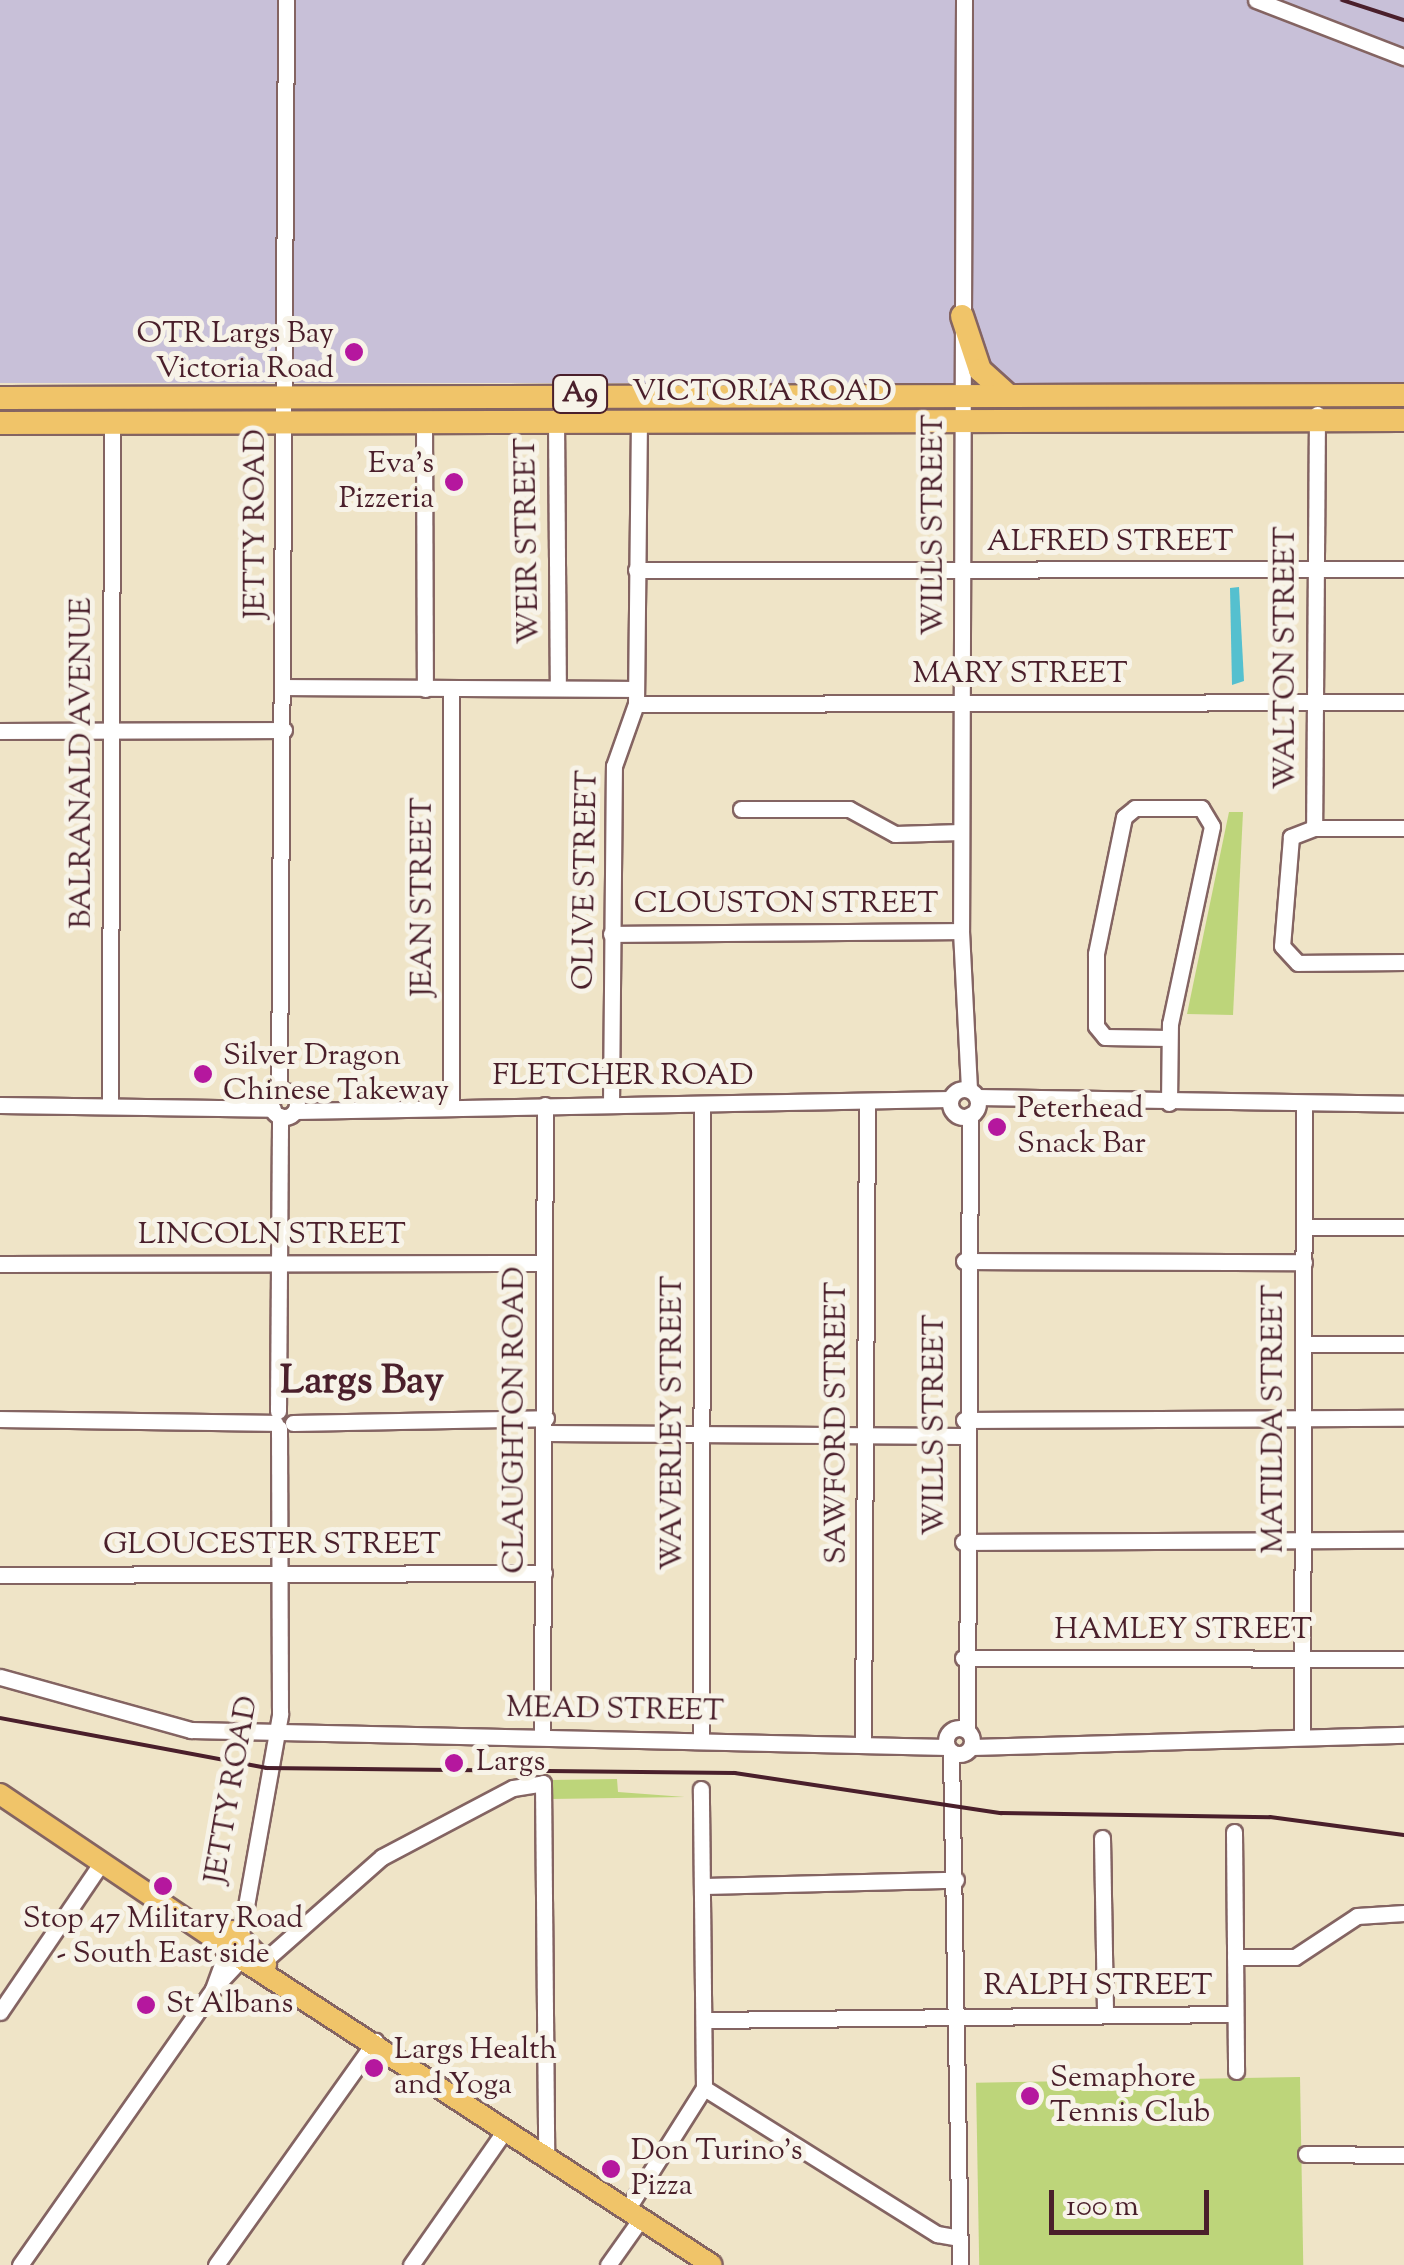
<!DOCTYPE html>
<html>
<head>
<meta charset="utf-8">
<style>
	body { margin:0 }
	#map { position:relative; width:1404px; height:2265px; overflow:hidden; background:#efe4c7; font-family:"Sorts Mill Goudy",serif }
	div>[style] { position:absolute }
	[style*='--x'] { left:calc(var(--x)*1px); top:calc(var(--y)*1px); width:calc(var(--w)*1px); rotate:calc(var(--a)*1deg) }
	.industrial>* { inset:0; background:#c8c0d8; transform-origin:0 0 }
	.green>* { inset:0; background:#bdd57a; transform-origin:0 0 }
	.water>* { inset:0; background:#55c0cf }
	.roads { filter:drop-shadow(2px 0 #846462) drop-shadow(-2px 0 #846462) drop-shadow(0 2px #846462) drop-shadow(0 -2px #846462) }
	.minor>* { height:15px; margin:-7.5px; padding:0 7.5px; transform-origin:7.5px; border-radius:7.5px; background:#fff }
	.minor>.ring { margin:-7.5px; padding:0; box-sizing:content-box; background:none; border:15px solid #fff; border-radius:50% }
	.major>* { height:20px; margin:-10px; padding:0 10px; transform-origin:10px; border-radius:10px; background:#f0c469 }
	.highway>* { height:22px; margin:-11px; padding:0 11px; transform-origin:11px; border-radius:11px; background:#f0c469 }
	.rail>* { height:4px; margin:-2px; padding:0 2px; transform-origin:2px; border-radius:2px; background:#4a1f2b }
	.dots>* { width:28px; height:28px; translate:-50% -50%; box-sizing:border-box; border:5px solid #f7f3e8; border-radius:50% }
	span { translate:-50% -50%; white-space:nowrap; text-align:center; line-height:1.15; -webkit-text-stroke:10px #f7f3e8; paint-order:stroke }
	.shield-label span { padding:2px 8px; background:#f7f3e8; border:2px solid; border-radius:8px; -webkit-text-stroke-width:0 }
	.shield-label { font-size:28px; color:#4a1f2b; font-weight:700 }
	.poi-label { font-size:30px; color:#4a1f2b }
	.right { translate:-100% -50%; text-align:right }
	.left { translate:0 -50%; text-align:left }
	.street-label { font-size:30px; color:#4a1f2b }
	.district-label { font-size:40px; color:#4a1f2b; font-weight:700 }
	.scale { position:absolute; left:1049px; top:2190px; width:160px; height:45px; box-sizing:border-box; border:5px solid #4a1f2b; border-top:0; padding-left:12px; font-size:30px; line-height:35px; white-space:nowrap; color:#4a1f2b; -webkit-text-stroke:8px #f7f3e8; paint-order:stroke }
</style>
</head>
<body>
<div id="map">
	<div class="industrial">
		<div style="left:0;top:0;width:1404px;height:383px"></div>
	</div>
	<div class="green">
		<div style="clip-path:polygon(1229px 812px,1243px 812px,1233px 1015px,1187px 1014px)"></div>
		<div style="clip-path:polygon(617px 1779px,618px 1792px,685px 1797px,550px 1799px,550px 1780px)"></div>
		<div style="left:1300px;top:2077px;width:188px;height:324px;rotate:89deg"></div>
	</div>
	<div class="water">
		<div style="clip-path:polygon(1239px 587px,1244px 681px,1232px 685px,1230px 588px)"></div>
	</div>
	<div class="roads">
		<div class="minor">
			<div style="--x:964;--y:0;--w:931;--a:90.18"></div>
			<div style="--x:961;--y:931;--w:159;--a:87.1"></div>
			<div style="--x:1256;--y:0;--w:159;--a:21.1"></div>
			<div style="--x:1317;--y:414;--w:414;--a:90.4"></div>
			<div style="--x:1314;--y:828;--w:25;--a:159"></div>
			<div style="--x:1291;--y:837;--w:109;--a:94.7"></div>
			<div style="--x:1282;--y:946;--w:23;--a:47"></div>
			<div style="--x:1298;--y:963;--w:106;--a:-0.5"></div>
			<div style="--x:556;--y:417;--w:271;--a:89.6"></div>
			<div style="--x:424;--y:425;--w:264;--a:89.8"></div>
			<div style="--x:636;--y:570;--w:768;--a:-0.07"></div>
			<div style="--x:284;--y:687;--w:352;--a:0.3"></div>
			<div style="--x:451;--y:690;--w:415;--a:90"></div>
			<div style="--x:636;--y:704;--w:768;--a:-0.15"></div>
			<div style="--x:0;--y:731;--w:284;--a:-0.2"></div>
			<div style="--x:741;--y:809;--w:108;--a:0"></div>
			<div style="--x:849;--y:809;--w:52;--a:28.5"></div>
			<div style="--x:895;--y:834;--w:66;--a:-1.7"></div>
			<div style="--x:1314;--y:828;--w:90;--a:0"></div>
			<div style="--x:611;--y:934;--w:350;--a:-0.5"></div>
			<div class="ring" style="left:950px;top:1089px;width:13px;height:13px"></div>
			<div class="ring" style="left:271px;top:1091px;width:11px;height:11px"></div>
			<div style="--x:279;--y:1093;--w:1093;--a:-89.63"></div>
			<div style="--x:977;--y:1097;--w:427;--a:0.9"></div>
			<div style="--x:1169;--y:1103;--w:79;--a:-89.3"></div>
			<div style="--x:1170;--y:1024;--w:202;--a:-78"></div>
			<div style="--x:1212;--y:826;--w:21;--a:-121"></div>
			<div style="--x:1201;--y:808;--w:66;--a:180"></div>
			<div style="--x:1135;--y:808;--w:14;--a:141"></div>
			<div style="--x:1124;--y:817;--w:140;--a:101.6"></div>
			<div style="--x:1096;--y:954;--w:72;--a:90"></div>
			<div style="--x:1096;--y:1026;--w:14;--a:51"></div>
			<div style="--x:1105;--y:1037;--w:64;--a:0.9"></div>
			<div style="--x:110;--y:1104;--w:681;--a:-89.83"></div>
			<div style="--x:611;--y:1104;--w:338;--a:-89.5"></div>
			<div style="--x:614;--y:766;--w:66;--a:-70.5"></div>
			<div style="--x:636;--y:704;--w:282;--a:-89.4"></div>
			<div style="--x:0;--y:1105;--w:273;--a:0.8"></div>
			<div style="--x:295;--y:1111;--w:655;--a:-1.05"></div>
			<div style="--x:1305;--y:1227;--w:99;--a:0"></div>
			<div style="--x:964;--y:1261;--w:340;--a:0.2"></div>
			<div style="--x:0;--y:1264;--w:543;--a:-0.11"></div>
			<div style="--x:1304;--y:1344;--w:100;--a:0"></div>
			<div style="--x:278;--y:1411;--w:295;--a:-89.6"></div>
			<div style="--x:0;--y:1419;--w:275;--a:0.8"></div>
			<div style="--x:964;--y:1420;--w:440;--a:-0.3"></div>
			<div style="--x:293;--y:1423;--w:253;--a:-1.1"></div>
			<div style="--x:546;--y:1433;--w:417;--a:0.4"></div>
			<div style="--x:963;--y:1542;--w:441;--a:-0.3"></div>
			<div style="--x:0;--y:1575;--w:544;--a:-0.21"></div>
			<div style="--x:963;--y:1658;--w:441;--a:0.1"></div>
			<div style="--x:0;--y:1677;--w:198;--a:15.5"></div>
			<div style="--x:191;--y:1730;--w:756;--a:1.29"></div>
			<div class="ring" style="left:946px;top:1728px;width:11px;height:11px"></div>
			<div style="--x:967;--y:1729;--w:614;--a:-89.72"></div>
			<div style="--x:1302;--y:1735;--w:631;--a:-89.82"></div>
			<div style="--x:542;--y:1736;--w:631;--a:-89.73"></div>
			<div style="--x:701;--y:1741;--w:636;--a:-89.91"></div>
			<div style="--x:863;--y:1742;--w:637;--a:-89.64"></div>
			<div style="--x:971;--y:1747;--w:433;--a:-1.6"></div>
			<div style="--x:951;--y:1752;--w:513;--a:88.99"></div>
			<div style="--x:1234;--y:1832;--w:239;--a:89.5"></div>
			<div style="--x:1102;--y:1838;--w:176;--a:89"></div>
			<div style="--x:702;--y:1886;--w:254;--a:-1.4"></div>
			<div style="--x:241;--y:1934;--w:223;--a:-79.9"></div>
			<div style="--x:280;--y:1714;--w:286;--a:-90.2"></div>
			<div style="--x:1235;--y:1957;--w:60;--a:0"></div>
			<div style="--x:1295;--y:1957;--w:74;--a:-33.5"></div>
			<div style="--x:1357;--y:1916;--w:47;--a:-3.7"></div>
			<div style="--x:264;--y:1961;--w:157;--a:-41.4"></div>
			<div style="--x:382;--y:1857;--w:148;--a:-27.8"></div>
			<div style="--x:513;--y:1788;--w:30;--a:-9"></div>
			<div style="--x:543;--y:1783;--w:372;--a:89.5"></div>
			<div style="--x:213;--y:1989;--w:38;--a:-47"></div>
			<div style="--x:0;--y:2012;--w:181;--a:-55.8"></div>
			<div style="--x:705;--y:2020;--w:530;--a:-0.65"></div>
			<div style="--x:704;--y:2088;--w:275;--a:32.1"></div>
			<div style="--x:937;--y:2234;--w:23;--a:10"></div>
			<div style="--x:1306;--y:2154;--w:98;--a:0.6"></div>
			<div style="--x:628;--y:2208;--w:142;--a:-57.7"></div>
			<div style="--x:704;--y:2088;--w:299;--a:-90.6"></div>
			<div style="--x:20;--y:2265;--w:337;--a:-55"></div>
			<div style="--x:213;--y:1989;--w:38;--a:-70"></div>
			<div style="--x:216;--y:2265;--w:275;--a:-54.6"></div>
			<div style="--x:411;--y:2265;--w:166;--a:-55.1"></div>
			<div style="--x:608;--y:2265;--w:59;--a:-54.7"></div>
		</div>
		<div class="major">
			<div style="--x:0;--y:1794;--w:270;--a:34"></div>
			<div style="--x:229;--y:1956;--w:16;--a:-112"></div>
			<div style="--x:223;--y:1941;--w:14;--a:-45"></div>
			<div style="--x:233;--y:1931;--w:47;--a:45"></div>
			<div style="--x:243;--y:1960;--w:559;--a:33.04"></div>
		</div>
		<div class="highway">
			<div style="--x:962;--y:316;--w:57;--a:71.6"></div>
			<div style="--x:980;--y:370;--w:38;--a:42"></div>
			<div style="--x:0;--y:398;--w:1404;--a:-0.12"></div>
			<div style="--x:0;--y:423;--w:1404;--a:-0.12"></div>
		</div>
	</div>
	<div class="rail">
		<div style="--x:1342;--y:0;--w:65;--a:17.9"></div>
		<div style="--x:0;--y:1718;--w:271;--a:10.6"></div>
		<div style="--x:266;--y:1768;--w:469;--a:0.6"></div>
		<div style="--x:735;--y:1773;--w:269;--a:8.6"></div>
		<div style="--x:1001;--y:1813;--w:269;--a:0.9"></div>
		<div style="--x:1270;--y:1817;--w:135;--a:7.7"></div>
	</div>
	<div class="dots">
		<div style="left:354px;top:352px;background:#b5179e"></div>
		<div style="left:454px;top:482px;background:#b5179e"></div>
		<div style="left:203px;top:1074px;background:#b5179e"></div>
		<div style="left:997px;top:1127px;background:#b5179e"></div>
		<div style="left:454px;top:1763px;background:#b5179e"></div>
		<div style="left:163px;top:1886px;background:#b5179e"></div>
		<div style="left:146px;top:2005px;background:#b5179e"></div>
		<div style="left:374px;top:2068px;background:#b5179e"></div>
		<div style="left:1030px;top:2096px;background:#b5179e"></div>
		<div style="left:611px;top:2169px;background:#b5179e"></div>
	</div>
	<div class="shield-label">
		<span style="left:580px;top:394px">A9</span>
	</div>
	<div class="poi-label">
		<span class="right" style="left:334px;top:352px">OTR Largs Bay<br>Victoria Road</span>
		<span class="right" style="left:434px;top:482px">Eva's<br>Pizzeria</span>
		<span class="left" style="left:223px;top:1074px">Silver Dragon<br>Chinese Takeway</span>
		<span class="left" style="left:1017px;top:1127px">Peterhead<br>Snack Bar</span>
		<span class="left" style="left:476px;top:1763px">Largs</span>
		<span style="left:163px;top:1937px">Stop 47 Military Road<br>- South East side</span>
		<span class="left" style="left:166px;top:2005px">St Albans</span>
		<span class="left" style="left:394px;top:2068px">Largs Health<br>and Yoga</span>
		<span class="left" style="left:1050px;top:2096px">Semaphore<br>Tennis Club</span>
		<span class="left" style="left:631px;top:2169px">Don Turino's<br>Pizza</span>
	</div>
	<div class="street-label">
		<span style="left:762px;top:393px">VICTORIA ROAD</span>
		<span style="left:257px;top:524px;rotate:-90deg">JETTY ROAD</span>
		<span style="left:935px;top:525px;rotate:-90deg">WILLS STREET</span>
		<span style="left:529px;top:541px;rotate:-91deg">WEIR STREET</span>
		<span style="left:1110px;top:543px">ALFRED STREET</span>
		<span style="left:1287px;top:658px;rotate:-90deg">WALTON STREET</span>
		<span style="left:1020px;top:675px">MARY STREET</span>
		<span style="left:83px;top:763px;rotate:-90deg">BALRANALD AVENUE</span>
		<span style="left:587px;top:880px;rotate:-89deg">OLIVE STREET</span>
		<span style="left:424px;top:897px;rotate:-90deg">JEAN STREET</span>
		<span style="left:786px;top:905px">CLOUSTON STREET</span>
		<span style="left:623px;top:1077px">FLETCHER ROAD</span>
		<span style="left:272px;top:1236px">LINCOLN STREET</span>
		<span style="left:1275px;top:1419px;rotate:-90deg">MATILDA STREET</span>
		<span style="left:516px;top:1420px;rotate:-90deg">CLAUGHTON ROAD</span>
		<span style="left:674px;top:1423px;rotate:-90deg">WAVERLEY STREET</span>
		<span style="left:838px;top:1423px;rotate:-90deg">SAWFORD STREET</span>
		<span style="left:936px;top:1425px;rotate:-90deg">WILLS STREET</span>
		<span style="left:272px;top:1546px">GLOUCESTER STREET</span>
		<span style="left:1183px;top:1631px">HAMLEY STREET</span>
		<span style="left:615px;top:1711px;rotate:1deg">MEAD STREET</span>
		<span style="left:233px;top:1790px;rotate:-80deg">JETTY ROAD</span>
		<span style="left:1098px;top:1987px">RALPH STREET</span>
	</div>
	<div class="district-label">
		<span style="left:362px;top:1383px">Largs Bay</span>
	</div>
	<div class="scale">100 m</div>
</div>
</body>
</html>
